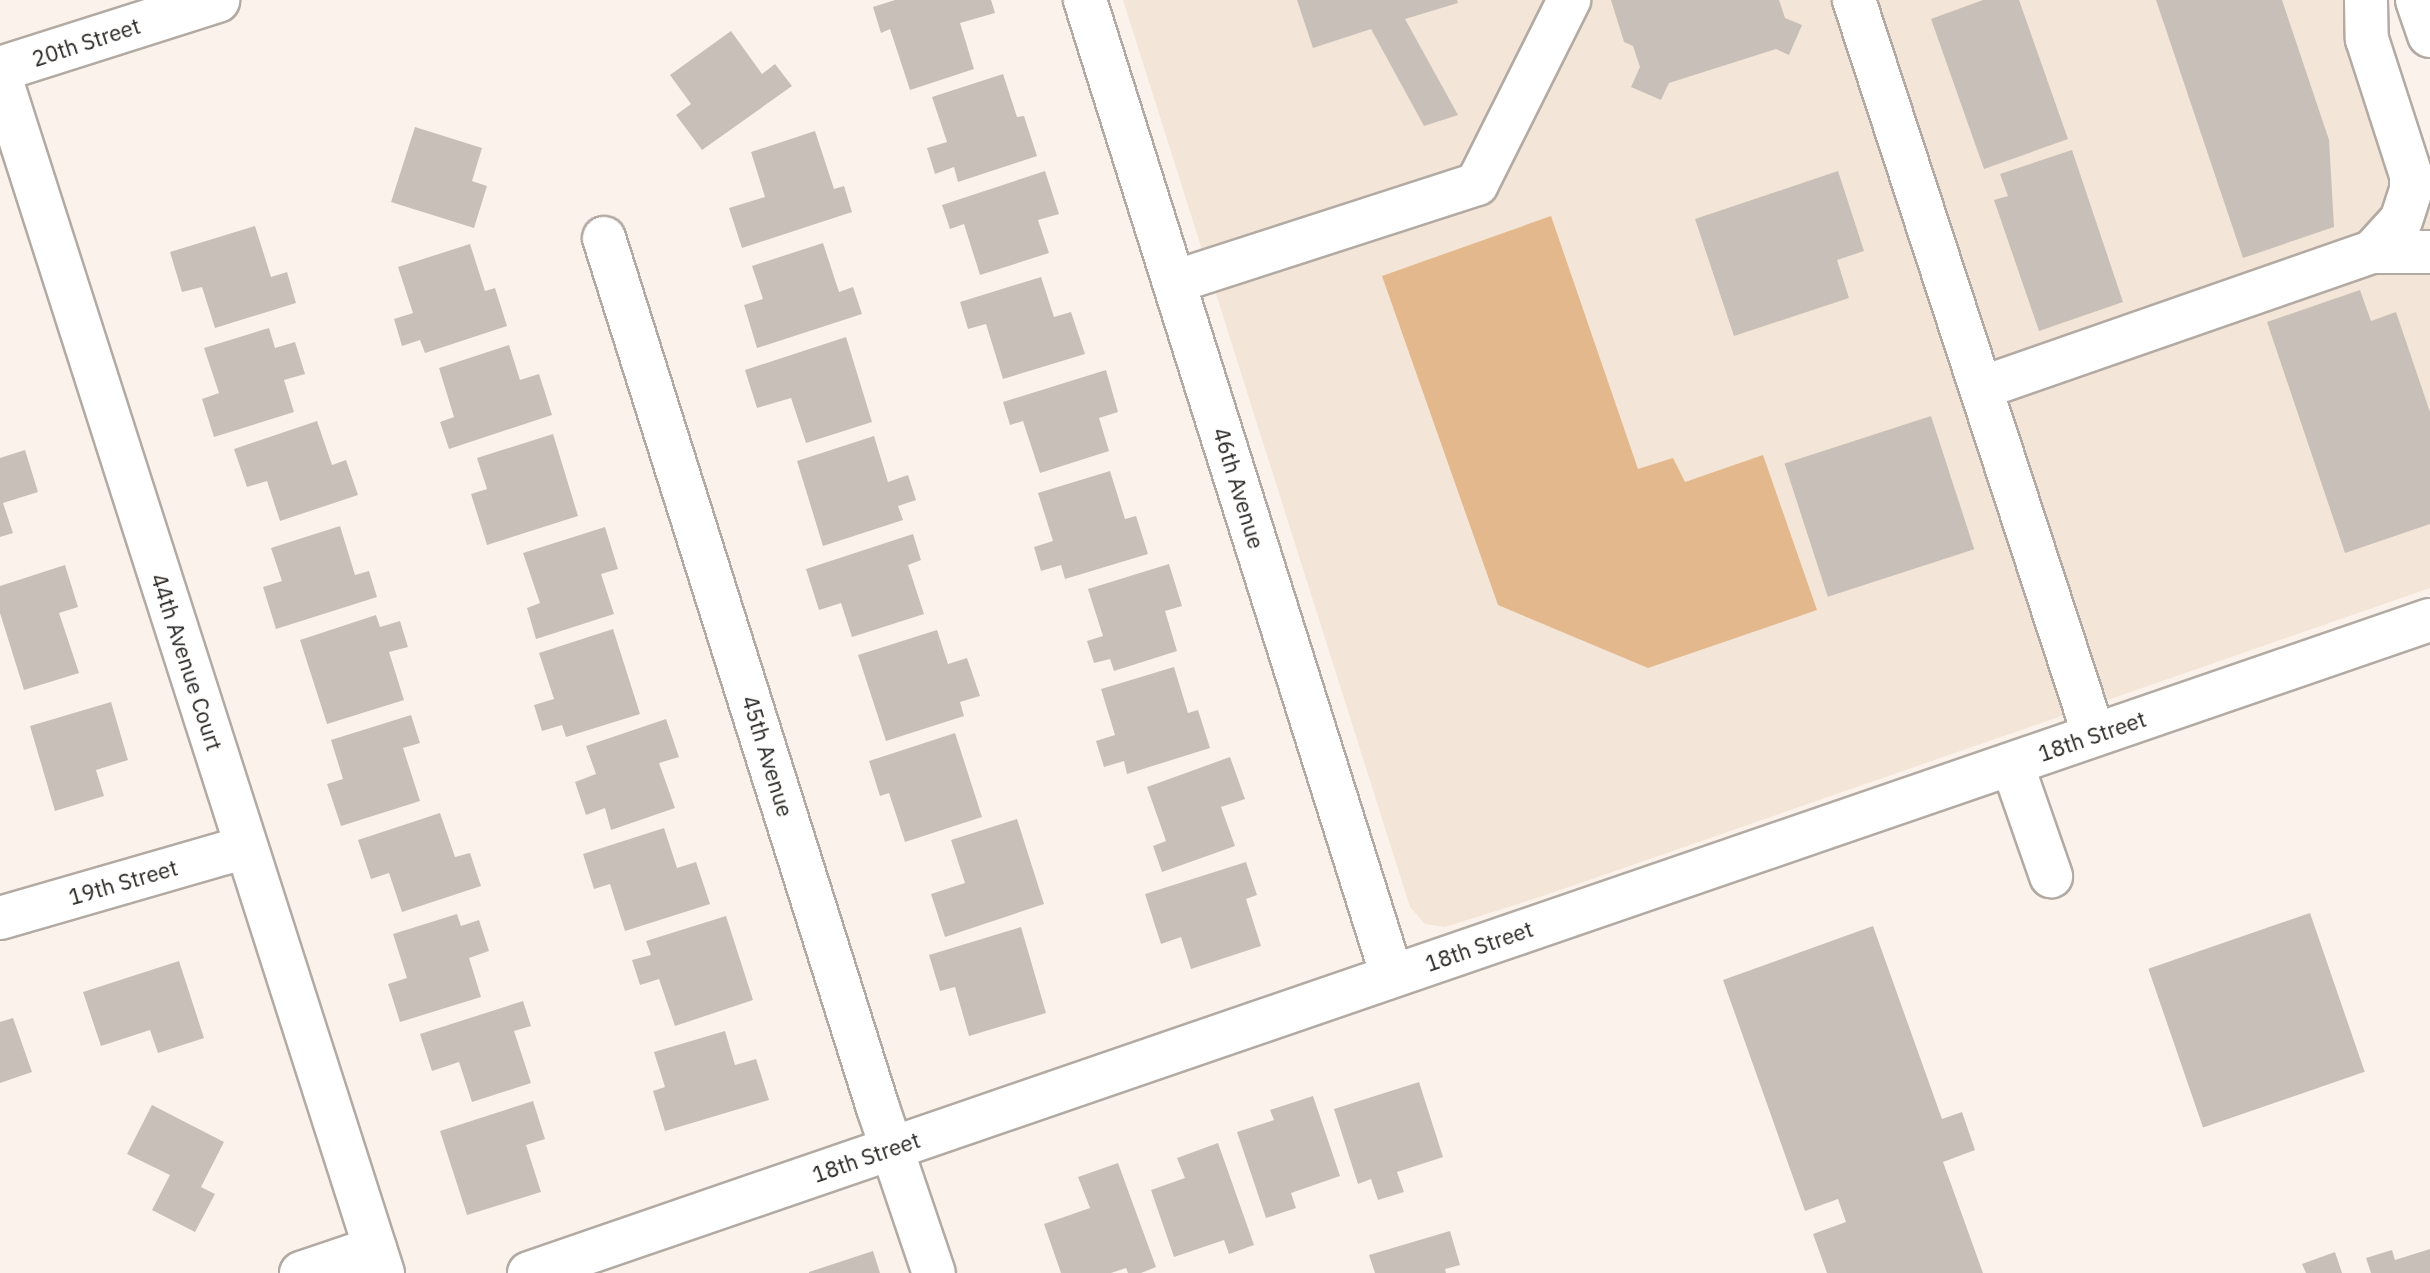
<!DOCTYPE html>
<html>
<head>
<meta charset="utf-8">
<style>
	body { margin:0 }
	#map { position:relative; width:2430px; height:1273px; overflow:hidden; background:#fbf3eb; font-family:"IBM Plex Sans",sans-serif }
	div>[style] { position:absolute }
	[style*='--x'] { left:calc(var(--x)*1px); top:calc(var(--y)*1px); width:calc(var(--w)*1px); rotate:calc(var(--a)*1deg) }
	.built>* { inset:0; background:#f3e5d7 }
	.green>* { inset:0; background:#e4b88d }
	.building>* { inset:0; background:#c8c0b8; transform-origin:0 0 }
	.roads { filter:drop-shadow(2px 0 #b2aaa3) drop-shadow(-2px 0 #b2aaa3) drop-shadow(0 2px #b2aaa3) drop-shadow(0 -2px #b2aaa3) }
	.minor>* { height:42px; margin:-21px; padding:0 21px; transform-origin:21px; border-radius:21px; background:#fff }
	.major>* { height:44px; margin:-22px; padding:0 22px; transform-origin:22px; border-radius:22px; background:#fff }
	span { translate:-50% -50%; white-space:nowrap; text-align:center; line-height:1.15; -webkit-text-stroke:8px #fff; paint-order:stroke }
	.street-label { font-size:22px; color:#282522 }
</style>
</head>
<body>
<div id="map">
	<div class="built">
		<div style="clip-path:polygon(1123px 0,2372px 0,2430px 167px,2430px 588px,1537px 898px,1445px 927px,1425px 924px,1410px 907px)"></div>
	</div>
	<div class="green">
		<div style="clip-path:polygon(1551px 216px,1638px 469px,1673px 458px,1685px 482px,1763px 455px,1817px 610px,1648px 668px,1498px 605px,1382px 276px)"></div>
	</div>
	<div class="building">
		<div style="clip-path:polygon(895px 0,991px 0,995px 13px,960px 23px,974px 69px,910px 90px,890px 29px,881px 33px,873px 7px)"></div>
		<div style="clip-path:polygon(1297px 0,1457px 0,1458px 3px,1405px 19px,1458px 115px,1424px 126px,1371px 29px,1313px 48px)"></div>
		<div style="clip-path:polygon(1611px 0,1779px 0,1785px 18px,1802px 25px,1789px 55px,1776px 49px,1669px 83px,1661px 100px,1631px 87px,1640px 67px,1633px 46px,1624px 42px)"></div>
		<div style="clip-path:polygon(1983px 0,2019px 0,2068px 139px,1984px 169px,1931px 19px)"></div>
		<div style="clip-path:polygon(2156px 0,2282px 0,2329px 140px,2334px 227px,2243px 258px)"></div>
		<div style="clip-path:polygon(731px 31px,762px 74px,775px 64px,792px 86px,702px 150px,676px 115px,691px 104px,670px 75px)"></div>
		<div style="clip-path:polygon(1003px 74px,1017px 117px,1024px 116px,1037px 156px,958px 182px,954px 167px,935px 174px,927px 148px,947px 142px,932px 97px)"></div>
		<div style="clip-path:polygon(415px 127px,482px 148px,472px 181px,487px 186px,474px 228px,391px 202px)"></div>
		<div style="clip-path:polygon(815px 131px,834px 189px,844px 186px,852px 212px,742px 248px,729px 208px,765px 197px,751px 152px)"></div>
		<div style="clip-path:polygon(2072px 150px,2123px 302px,2039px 331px,1994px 200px,2008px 196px,2000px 174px)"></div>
		<div style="clip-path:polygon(1045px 171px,1059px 214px,1038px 220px,1049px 253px,980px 275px,964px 224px,950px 229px,942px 205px)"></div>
		<div style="clip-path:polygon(1838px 171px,1864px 251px,1837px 260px,1849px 298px,1734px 336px,1695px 219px)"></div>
		<div style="clip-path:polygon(255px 226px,271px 277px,287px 272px,296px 303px,215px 328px,202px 287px,182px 292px,170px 252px)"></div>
		<div style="clip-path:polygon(823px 243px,839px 292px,853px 287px,862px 314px,757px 348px,744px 305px,763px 299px,752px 266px)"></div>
		<div style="clip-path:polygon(470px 244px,485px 291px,495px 288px,507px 326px,425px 353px,420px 340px,402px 346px,394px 319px,413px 313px,398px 267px)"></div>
		<div style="clip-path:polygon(1041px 277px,1054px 317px,1071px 312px,1085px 354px,1003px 379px,986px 324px,968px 329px,960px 302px)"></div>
		<div style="clip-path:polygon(2360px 290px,2371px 321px,2396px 312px,2430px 412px,2430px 524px,2345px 553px,2267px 322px)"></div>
		<div style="clip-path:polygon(269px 328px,275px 348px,295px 342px,305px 374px,284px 380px,294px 412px,214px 437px,202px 399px,219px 393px,204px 348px)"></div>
		<div style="clip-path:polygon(846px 337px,872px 422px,806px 443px,791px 398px,757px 408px,745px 370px)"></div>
		<div style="clip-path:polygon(509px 345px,520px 380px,539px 374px,552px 415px,449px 449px,440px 422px,454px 417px,439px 368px)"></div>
		<div style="clip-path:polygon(1106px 370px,1118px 412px,1099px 418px,1109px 451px,1040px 473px,1023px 421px,1010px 425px,1003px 402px)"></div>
		<div style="left:1931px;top:416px;width:140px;height:154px;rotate:72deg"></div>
		<div style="clip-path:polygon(317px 421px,332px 465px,346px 460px,358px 495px,280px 521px,267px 481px,247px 487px,234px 449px)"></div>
		<div style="clip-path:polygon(553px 434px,578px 516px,487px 545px,471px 494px,487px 489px,477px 458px)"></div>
		<div style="clip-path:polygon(874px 436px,888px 482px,908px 475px,916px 500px,898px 506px,903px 520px,823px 546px,797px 461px)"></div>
		<div style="clip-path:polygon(25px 450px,38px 492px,3px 503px,13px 533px,0 537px,0 458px)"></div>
		<div style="clip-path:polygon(1110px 471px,1125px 519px,1136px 516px,1148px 554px,1065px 579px,1061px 565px,1041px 571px,1034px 547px,1053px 541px,1038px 493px)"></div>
		<div style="clip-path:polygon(340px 526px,355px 575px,369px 571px,377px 597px,276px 629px,263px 587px,282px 581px,271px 548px)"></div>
		<div style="clip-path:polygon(605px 527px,618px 569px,601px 574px,614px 614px,536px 639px,527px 608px,540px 603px,523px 553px)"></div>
		<div style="clip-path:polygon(913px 534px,921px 560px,908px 565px,924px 614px,852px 637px,841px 603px,819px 610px,806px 569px)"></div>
		<div style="clip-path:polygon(1169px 564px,1182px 606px,1165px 611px,1177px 651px,1114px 671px,1110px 659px,1094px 663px,1087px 641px,1103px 636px,1088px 589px)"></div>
		<div style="clip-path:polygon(65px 565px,78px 607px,59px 613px,79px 673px,24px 690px,0 613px,0 586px)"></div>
		<div style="clip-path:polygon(376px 615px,380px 627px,400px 621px,408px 647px,389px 652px,404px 700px,327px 724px,300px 640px)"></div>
		<div style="clip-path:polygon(613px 629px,640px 714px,566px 737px,562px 725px,542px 731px,534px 705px,554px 699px,539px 653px)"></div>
		<div style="clip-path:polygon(937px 630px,948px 664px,967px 658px,980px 696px,960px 702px,964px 716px,886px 741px,858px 655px)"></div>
		<div style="clip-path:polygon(1174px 667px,1188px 713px,1198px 710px,1210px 748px,1127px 774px,1124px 761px,1104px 767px,1096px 741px,1115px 735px,1101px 689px)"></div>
		<div style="clip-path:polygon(111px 702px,128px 760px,96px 770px,104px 796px,55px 811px,30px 726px)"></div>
		<div style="clip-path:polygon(411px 715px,420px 743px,403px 748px,420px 801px,341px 826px,327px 784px,343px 779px,331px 740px)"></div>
		<div style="clip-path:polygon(666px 719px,679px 757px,659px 763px,675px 808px,611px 830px,605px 808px,586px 815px,575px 782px,596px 774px,586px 746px)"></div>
		<div style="clip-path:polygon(955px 733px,982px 817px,905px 842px,889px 793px,880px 796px,869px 761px)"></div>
		<div style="clip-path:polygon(1230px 757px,1245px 799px,1221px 807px,1235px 846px,1162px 872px,1153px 846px,1166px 841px,1147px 787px)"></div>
		<div style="clip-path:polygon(440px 813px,455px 857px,470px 853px,481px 886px,402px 912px,389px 873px,371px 879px,358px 840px)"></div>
		<div style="clip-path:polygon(1017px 819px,1044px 904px,945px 937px,931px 894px,965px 883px,951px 840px)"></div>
		<div style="clip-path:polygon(664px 828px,677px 868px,696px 862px,710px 904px,625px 931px,610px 884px,594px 889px,583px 854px)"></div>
		<div style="clip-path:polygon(1246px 862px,1257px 895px,1246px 899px,1261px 946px,1191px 969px,1181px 937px,1161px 944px,1145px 894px)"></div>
		<div style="left:2310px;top:913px;width:168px;height:171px;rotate:71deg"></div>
		<div style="clip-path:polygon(457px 914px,461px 926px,479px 920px,489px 951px,469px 958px,481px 997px,400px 1022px,388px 984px,407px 978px,393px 934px)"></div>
		<div style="clip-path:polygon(726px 916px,753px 1000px,675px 1026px,659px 979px,640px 985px,632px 960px,651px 955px,646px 941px)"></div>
		<div style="clip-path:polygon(1873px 926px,1942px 1119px,1962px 1112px,1975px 1150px,1943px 1162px,1983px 1273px,1827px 1273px,1813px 1234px,1846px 1222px,1838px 1199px,1805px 1211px,1723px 980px)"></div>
		<div style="clip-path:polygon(1021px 927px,1046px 1013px,969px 1036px,955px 987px,940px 991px,929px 955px)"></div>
		<div style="clip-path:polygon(179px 961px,204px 1038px,158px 1053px,150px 1030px,101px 1046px,83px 992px)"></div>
		<div style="clip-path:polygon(523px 1001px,531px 1026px,514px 1031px,531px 1083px,472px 1102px,459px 1062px,432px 1071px,420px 1034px)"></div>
		<div style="clip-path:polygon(13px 1018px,32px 1072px,0 1083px,0 1022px)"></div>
		<div style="clip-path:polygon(725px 1031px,735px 1065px,756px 1059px,769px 1100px,665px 1131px,653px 1091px,665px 1087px,654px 1052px)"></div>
		<div style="clip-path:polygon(1419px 1082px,1443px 1157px,1397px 1172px,1404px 1192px,1378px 1200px,1371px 1179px,1358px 1184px,1334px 1109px)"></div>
		<div style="clip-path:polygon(1313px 1096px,1340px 1176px,1291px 1193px,1296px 1208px,1266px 1218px,1237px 1132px,1274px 1120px,1270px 1110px)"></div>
		<div style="clip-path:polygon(533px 1101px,545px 1139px,526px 1145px,541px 1192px,467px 1215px,440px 1131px)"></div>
		<div style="clip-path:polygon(152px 1105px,224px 1142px,201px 1187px,215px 1194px,195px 1232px,152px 1210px,170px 1175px,127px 1154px)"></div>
		<div style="clip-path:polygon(1218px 1143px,1254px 1245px,1229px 1254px,1224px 1240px,1174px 1257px,1151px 1190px,1185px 1178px,1177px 1158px)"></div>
		<div style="clip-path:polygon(1118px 1163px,1156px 1267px,1141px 1273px,1128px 1273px,1126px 1268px,1111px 1273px,1061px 1273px,1044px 1224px,1090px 1208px,1078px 1177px)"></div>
		<div style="clip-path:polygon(1450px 1231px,1460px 1265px,1445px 1269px,1446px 1273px,1375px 1273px,1369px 1255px)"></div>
		<div style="clip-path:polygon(2430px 1249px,2430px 1273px,2371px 1273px,2366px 1258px,2392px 1250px,2395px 1260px)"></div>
		<div style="clip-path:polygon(873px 1251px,880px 1273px,809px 1273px,809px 1272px)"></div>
		<div style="clip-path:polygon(2335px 1252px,2342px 1273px,2306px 1273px,2302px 1264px)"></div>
	</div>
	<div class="roads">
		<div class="minor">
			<div style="--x:1085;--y:0;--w:1023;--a:72.54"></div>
			<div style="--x:1854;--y:0;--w:773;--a:71.92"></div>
			<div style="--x:2366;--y:0;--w:39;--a:89"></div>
			<div style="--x:2367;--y:39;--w:143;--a:72.1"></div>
			<div style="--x:2411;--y:175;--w:15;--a:90"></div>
			<div style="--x:2411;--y:190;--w:32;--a:108"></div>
			<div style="--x:2401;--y:220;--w:43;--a:132.2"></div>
			<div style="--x:0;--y:76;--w:1257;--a:72.26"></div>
			<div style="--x:604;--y:238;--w:912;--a:72.52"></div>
			<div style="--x:878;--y:1108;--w:174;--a:71.3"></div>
			<div style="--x:1174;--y:282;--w:318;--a:-17.9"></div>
			<div style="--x:1477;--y:184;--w:206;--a:-63.4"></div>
			<div style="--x:1981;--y:388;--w:414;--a:-19.2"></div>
			<div style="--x:2372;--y:252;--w:58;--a:0"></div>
			<div style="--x:2012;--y:764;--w:119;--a:70.8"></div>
			<div style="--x:0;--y:918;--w:256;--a:-16.1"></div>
			<div style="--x:301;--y:1273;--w:78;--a:-18.7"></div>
			<div style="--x:529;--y:1273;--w:2010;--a:-18.96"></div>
		</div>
		<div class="major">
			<div style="--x:2418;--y:0;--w:37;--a:71"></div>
			<div style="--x:0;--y:69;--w:228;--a:-17.6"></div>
		</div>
	</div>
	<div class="street-label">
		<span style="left:86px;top:42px;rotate:-18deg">20th Street</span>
		<span style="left:1239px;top:488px;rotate:73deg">46th Avenue</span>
		<span style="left:187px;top:662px;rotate:72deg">44th Avenue Court</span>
		<span style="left:2092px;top:736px;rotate:-19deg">18th Street</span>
		<span style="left:768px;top:756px;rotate:73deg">45th Avenue</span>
		<span style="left:123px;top:882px;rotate:-16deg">19th Street</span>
		<span style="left:1479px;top:946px;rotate:-19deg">18th Street</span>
		<span style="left:866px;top:1157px;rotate:-19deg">18th Street</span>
	</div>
</div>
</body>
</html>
